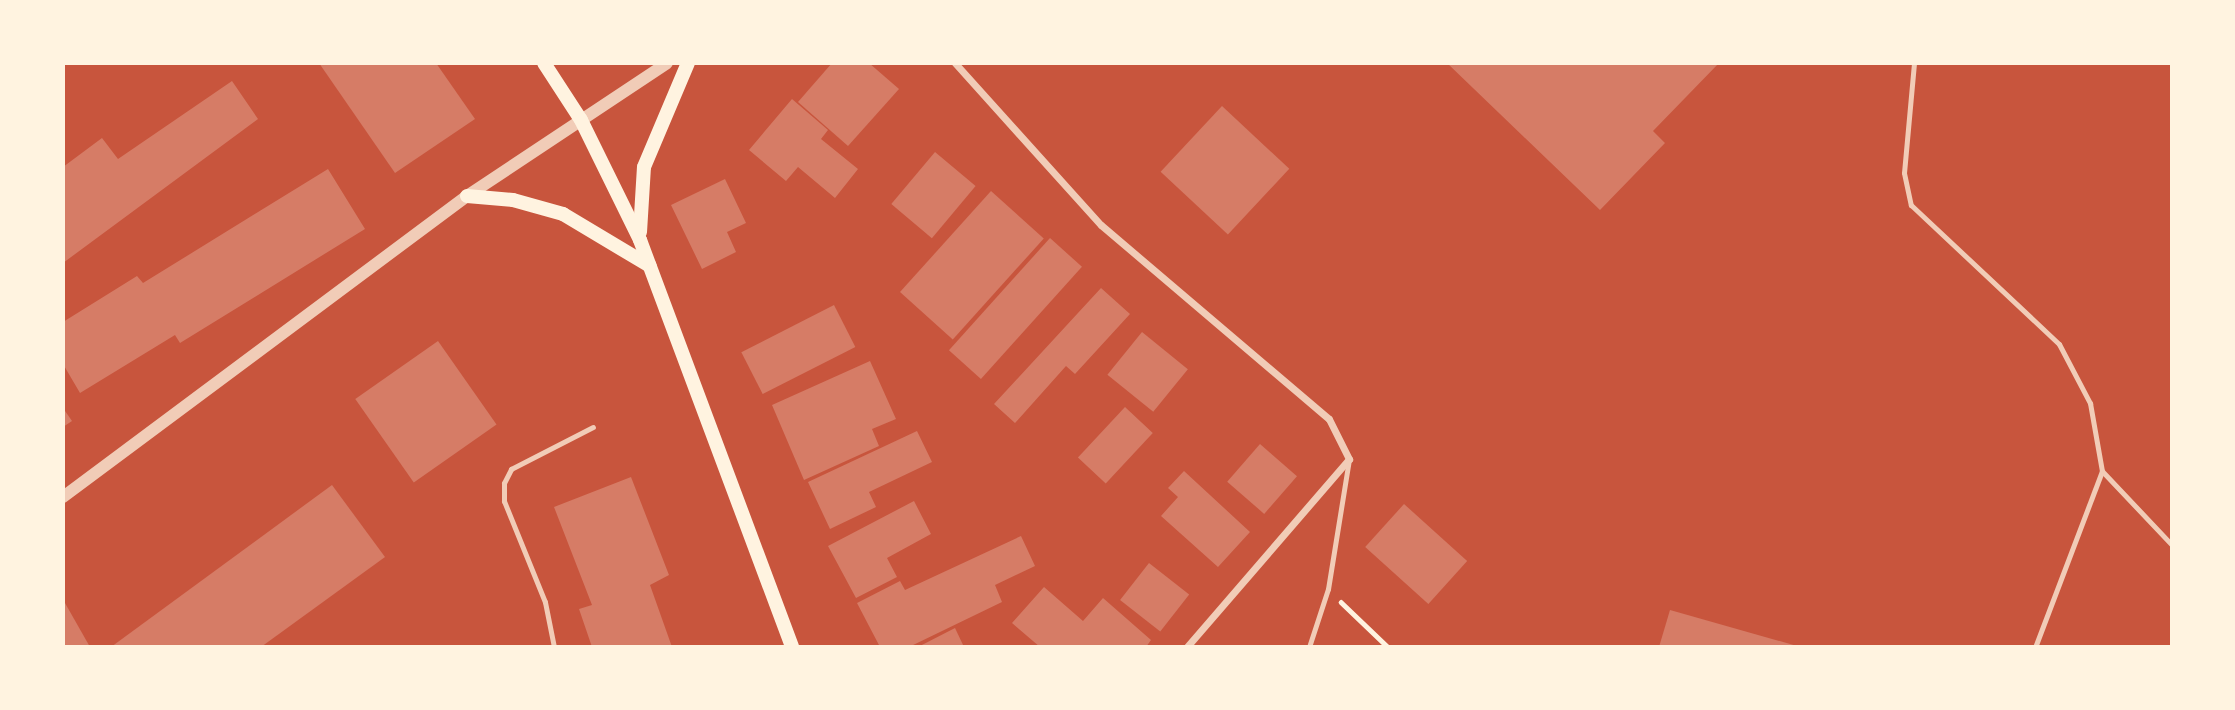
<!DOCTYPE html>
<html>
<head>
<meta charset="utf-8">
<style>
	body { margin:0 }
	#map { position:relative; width:2235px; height:710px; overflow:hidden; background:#c8553d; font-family:Ubuntu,sans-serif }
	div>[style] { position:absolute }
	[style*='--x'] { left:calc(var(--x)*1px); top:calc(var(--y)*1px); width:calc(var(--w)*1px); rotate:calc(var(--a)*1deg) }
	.building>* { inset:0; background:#d67c66; transform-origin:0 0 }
	.path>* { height:4.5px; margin:-2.25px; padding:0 2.25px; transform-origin:2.25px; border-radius:2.25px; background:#fff3e0 }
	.service>* { height:5px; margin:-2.5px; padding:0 2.5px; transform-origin:2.5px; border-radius:2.5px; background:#f1ccb7 }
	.minor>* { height:7px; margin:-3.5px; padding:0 3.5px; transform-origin:3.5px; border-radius:3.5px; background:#f1ccb7 }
	.tertiary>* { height:12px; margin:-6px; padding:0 6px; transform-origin:6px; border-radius:6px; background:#f1ccb7 }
	.secondary>* { height:14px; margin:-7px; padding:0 7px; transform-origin:7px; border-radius:7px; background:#fff3e0 }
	span { translate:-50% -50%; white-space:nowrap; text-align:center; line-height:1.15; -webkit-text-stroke:7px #fff3e0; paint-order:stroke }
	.frame { position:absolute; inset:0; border:65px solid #fff3e0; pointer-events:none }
</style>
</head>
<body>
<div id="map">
	<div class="building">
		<div style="clip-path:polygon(319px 63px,436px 63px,475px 119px,395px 173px)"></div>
		<div style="clip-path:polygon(869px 63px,899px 89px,848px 146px,798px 102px,832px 63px)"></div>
		<div style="clip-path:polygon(1447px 63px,1719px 63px,1653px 131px,1665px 143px,1600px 210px)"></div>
		<div style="clip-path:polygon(232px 81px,258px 119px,63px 263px,63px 167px,102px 138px,118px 159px)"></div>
		<div style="clip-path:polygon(792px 99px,828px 130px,821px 139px,858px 169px,835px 198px,798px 167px,786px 181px,749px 150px)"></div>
		<div style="left:1222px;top:106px;width:92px;height:90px;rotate:43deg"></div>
		<div style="left:935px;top:152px;width:53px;height:68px;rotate:40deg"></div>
		<div style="clip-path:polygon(328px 169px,365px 229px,180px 343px,175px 335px,80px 393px,63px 364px,63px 322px,137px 276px,143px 283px)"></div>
		<div style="clip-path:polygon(725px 179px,746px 223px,727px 232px,736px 252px,702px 269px,671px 205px)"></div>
		<div style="left:991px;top:191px;width:71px;height:136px;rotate:42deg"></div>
		<div style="left:1050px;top:238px;width:43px;height:151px;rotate:42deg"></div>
		<div style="clip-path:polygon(1101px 288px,1130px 314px,1075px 374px,1066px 366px,1015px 423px,994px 404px)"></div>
		<div style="left:834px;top:305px;width:47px;height:104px;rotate:63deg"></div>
		<div style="left:1142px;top:332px;width:59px;height:55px;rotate:39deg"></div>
		<div style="left:438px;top:341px;width:102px;height:101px;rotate:55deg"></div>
		<div style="clip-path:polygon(870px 361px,896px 419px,872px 429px,879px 446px,804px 480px,772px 405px)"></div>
		<div style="left:1125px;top:407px;width:38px;height:69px;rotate:43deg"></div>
		<div style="clip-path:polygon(63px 408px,72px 421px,63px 427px)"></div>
		<div style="clip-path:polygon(917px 431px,932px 462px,869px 492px,876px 507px,830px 529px,808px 482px)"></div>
		<div style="left:1260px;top:444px;width:49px;height:50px;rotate:41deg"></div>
		<div style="clip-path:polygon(1184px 471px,1250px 532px,1218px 567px,1161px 516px,1178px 497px,1168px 488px)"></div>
		<div style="clip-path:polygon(631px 477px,669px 575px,650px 585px,672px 647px,592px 647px,579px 609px,592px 605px,554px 507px)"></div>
		<div style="clip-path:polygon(332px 485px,385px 557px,261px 647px,111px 647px)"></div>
		<div style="clip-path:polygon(914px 501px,931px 534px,887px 558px,897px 577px,856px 598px,828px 546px)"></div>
		<div style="left:1404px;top:504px;width:85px;height:58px;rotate:42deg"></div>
		<div style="clip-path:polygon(1021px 536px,1035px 566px,995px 585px,1002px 602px,909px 647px,880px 647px,857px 603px,900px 581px,905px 590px)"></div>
		<div style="left:1149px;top:563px;width:51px;height:47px;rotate:38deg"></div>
		<div style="clip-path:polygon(1044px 587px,1083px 621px,1103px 598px,1151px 640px,1146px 647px,1040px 647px,1012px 623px)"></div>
		<div style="clip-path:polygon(65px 603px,90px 647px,63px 647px)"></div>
		<div style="clip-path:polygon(1670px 610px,1797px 646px,1797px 647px,1659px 647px)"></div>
		<div style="clip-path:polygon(955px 628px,964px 647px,918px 647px)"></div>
	</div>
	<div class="path">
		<div style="--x:1341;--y:602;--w:65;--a:43.8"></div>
	</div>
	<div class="service">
		<div style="--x:1914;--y:63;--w:110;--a:95.2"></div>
		<div style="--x:1904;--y:173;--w:33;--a:78"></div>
		<div style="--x:1911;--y:205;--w:203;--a:43.2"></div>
		<div style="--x:2059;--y:344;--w:67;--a:62.3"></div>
		<div style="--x:2090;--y:403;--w:69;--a:80"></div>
		<div style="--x:2102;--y:471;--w:188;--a:110.8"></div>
		<div style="--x:2102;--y:471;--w:102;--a:46.6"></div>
		<div style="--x:554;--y:647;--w:46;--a:-101.3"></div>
		<div style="--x:545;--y:602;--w:109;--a:-112.1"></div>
		<div style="--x:504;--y:501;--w:18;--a:-90"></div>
		<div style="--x:504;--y:483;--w:16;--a:-63"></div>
		<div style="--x:511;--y:469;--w:92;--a:-27.1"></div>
		<div style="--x:1309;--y:647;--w:61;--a:-71.9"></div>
		<div style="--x:1328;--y:589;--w:132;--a:-80.8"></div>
	</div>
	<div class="minor">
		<div style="--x:955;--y:63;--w:218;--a:48"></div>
		<div style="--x:1101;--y:225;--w:299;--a:40.4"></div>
		<div style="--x:1329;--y:419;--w:45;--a:63.4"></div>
		<div style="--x:1349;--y:459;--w:248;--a:130.8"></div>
	</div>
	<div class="tertiary">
		<div style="--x:63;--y:497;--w:504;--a:-36.69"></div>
		<div style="--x:467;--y:196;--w:240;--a:-33.6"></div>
	</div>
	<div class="secondary">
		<div style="--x:544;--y:63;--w:68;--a:57"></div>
		<div style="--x:581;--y:120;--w:134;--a:63.8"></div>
		<div style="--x:640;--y:240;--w:434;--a:69.5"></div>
		<div style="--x:467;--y:196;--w:46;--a:5"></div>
		<div style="--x:513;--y:200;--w:52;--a:15.6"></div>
		<div style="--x:563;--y:214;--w:101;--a:30.9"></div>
		<div style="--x:640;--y:232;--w:65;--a:-86.5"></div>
		<div style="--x:644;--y:167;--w:113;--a:-67.1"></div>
	</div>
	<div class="frame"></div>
</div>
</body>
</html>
